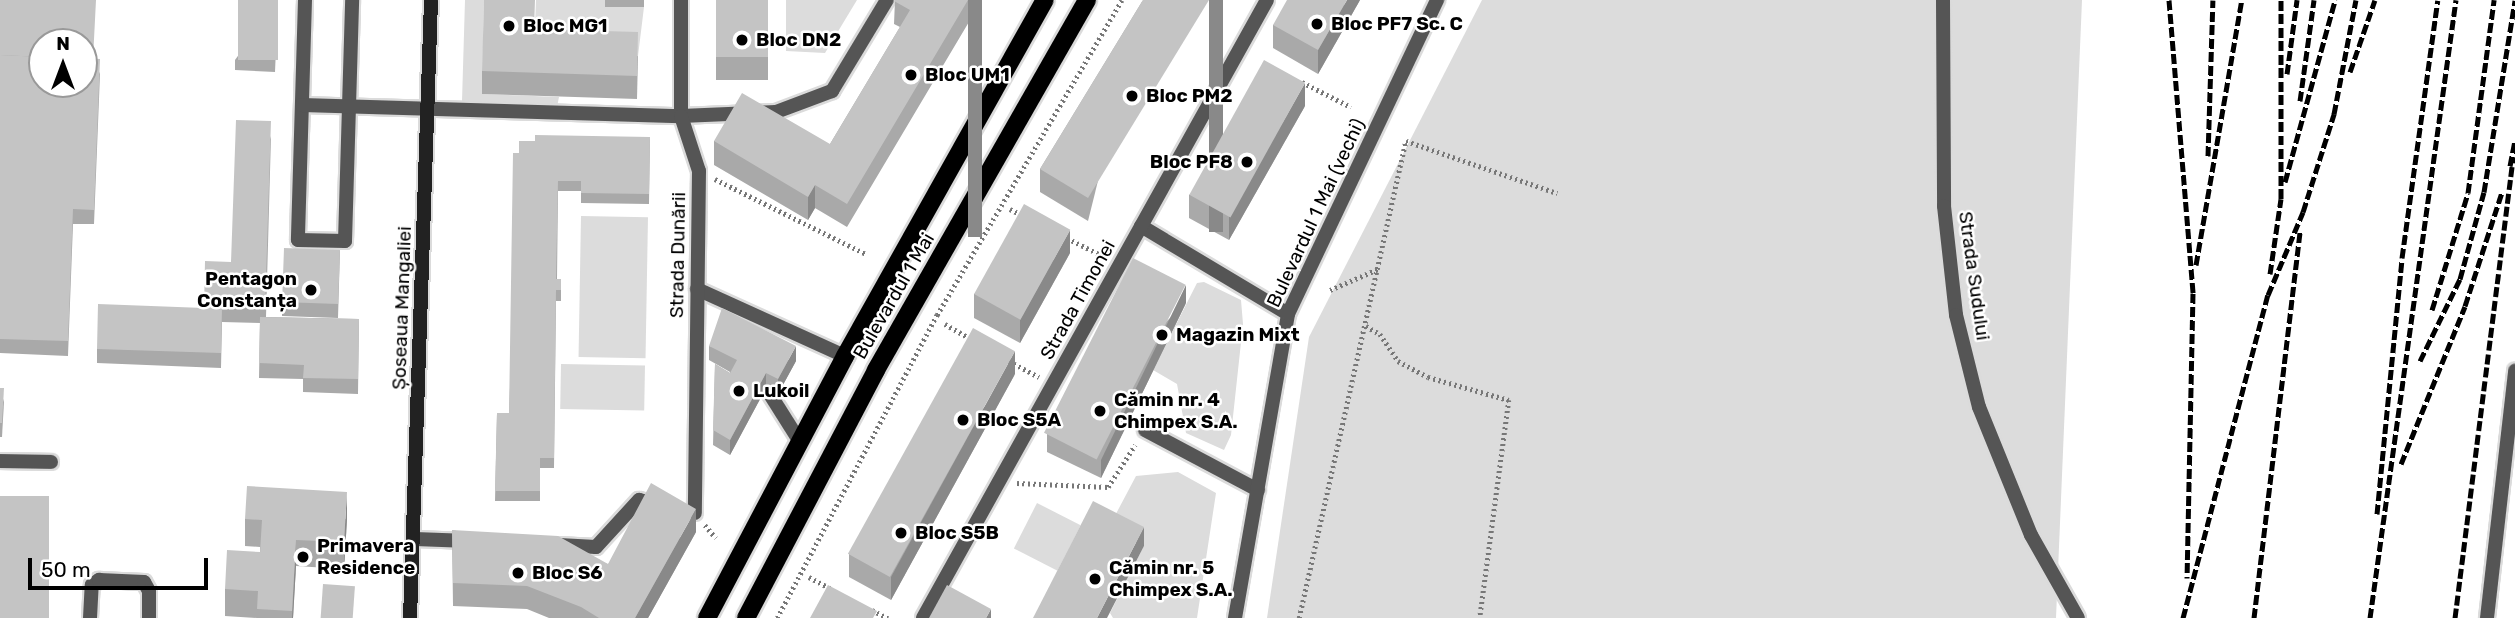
<!DOCTYPE html>
<html>
<head>
<meta charset="utf-8">
<style>
	body { margin:0 }
	#map { position:relative; width:2515px; height:618px; overflow:hidden; background:#fff; font-family:Rubik,sans-serif }
	div>[style] { position:absolute }
	[style*='--x'] { left:calc(var(--x)*1px); top:calc(var(--y)*1px); width:calc(var(--w)*1px); rotate:calc(var(--a)*1deg) }
	.green>* { inset:0; background:#dcdcdc; transform-origin:0 0 }
	.path>* { height:4.5px; margin-top:-2.25px; transform-origin:0; background:repeating-linear-gradient(90deg,#777 0 2px,transparent 0 5.5px) }
	.roads { filter:drop-shadow(2px 0 #dbdbdb) drop-shadow(-2px 0 #dbdbdb) drop-shadow(0 2px #dbdbdb) drop-shadow(0 -2px #dbdbdb) }
	.lane>* { height:14px; margin:-7px; padding:0 7px; transform-origin:7px; border-radius:7px; background:#555 }
	.street>* { height:14px; margin:-7px; padding:0 7px; transform-origin:7px; border-radius:7px; background:#555 }
	.secondary>* { height:14px; margin:-7px; padding:0 7px; transform-origin:7px; border-radius:7px; background:#222 }
	.primary>* { height:18px; margin:-9px; padding:0 9px; transform-origin:9px; border-radius:9px; background:#000 }
	.rail>* { height:5px; margin-top:-2.5px; transform-origin:0; background:repeating-linear-gradient(90deg,#000 0 10px,transparent 0 13.5px) }
	.wall>* { inset:0; background:#a9a9a9; transform-origin:0 0 }
	.shaded-wall>* { inset:0; background:#898989; transform-origin:0 0 }
	.building>* { inset:0; background:#c4c4c4; transform-origin:0 0 }
	.dots>* { width:19px; height:19px; translate:-50% -50%; box-sizing:border-box; border:4px solid #fff; border-radius:50% }
	span { translate:-50% -50%; white-space:nowrap; text-align:center; line-height:1.15; -webkit-text-stroke:5px #fff; paint-order:stroke }
	.poi-label { font-size:19px; color:#000; font-weight:700 }
	.left { translate:0 -50%; text-align:left }
	.right { translate:-100% -50%; text-align:right }
	.street-label { font-size:19px; color:#000 }
	.north { position:absolute; left:28px; top:28px; width:70px; height:70px; box-sizing:border-box; background:#fff; border:2px solid #999; border-radius:50%; rotate:0deg; font-size:19px; font-weight:700; line-height:28px; text-align:center; color:#000 }
	.north::after { content:''; display:block; margin:auto; width:24px; height:32px; background:#000; clip-path:polygon(50% 0,100% 100%,50% 72%,0 100%) }
	.scale { position:absolute; left:28px; top:558px; width:180px; height:32px; box-sizing:border-box; border:4px solid #000; border-top:0; padding-left:9px; font-size:21px; line-height:24px; white-space:nowrap; color:#000; -webkit-text-stroke:5px #fff; paint-order:stroke }
</style>
</head>
<body>
<div id="map">
	<div class="green">
		<div style="clip-path:polygon(465px 0,484px 0,482px 94px,559px 97px,557px 107px,462px 101px)"></div>
		<div style="clip-path:polygon(536px 0,605px 0,606px 7px,644px 7px,638px 56px,534px 52px)"></div>
		<div style="clip-path:polygon(786px 0,857px 0,825px 53px,786px 51px)"></div>
		<div style="clip-path:polygon(1482px 0,2082px 0,2056px 618px,1267px 618px,1309px 337px)"></div>
		<div style="left:581px;top:216px;width:67px;height:141px;rotate:1deg"></div>
		<div style="clip-path:polygon(1204px 282px,1241px 300px,1243px 324px,1231px 435px,1224px 450px,1186px 433px,1177px 384px,1153px 370px,1197px 283px)"></div>
		<div style="left:561px;top:364px;width:84px;height:45px;rotate:1deg"></div>
		<div style="clip-path:polygon(1178px 472px,1216px 493px,1197px 618px,1113px 618px,1110px 613px,1144px 546px,1109px 527px,1136px 476px)"></div>
		<div style="left:1037px;top:503px;width:49px;height:51px;rotate:27deg"></div>
	</div>
	<div class="path">
		<div style="--x:1302;--y:82;--w:55;--a:27"></div>
		<div style="--x:715;--y:179;--w:169;--a:26.4"></div>
		<div style="--x:1010;--y:209;--w:13;--a:27"></div>
		<div style="--x:1067;--y:238;--w:40;--a:26.6"></div>
		<div style="--x:1330;--y:290;--w:52;--a:-23.6"></div>
		<div style="--x:945;--y:324;--w:30;--a:30"></div>
		<div style="--x:1366;--y:326;--w:16;--a:30"></div>
		<div style="--x:1380;--y:334;--w:32;--a:56"></div>
		<div style="--x:1398;--y:361;--w:34;--a:28"></div>
		<div style="--x:1428;--y:377;--w:84;--a:15.9"></div>
		<div style="--x:1509;--y:400;--w:220;--a:97.6"></div>
		<div style="--x:1009;--y:361;--w:34;--a:28"></div>
		<div style="--x:1017;--y:483;--w:91;--a:2.5"></div>
		<div style="--x:1108;--y:487;--w:50;--a:-57.3"></div>
		<div style="--x:705;--y:525;--w:17;--a:50"></div>
		<div style="--x:809;--y:577;--w:24;--a:28"></div>
		<div style="--x:872;--y:610;--w:18;--a:27"></div>
		<div style="--x:777;--y:618;--w:343;--a:-62.2"></div>
		<div style="--x:937;--y:315;--w:365;--a:-59.6"></div>
		<div style="--x:1299;--y:618;--w:489;--a:-77.4"></div>
		<div style="--x:1406;--y:141;--w:160;--a:19"></div>
	</div>
	<div class="roads">
		<div class="lane">
			<div style="--x:305;--y:0;--w:240;--a:91.7"></div>
			<div style="--x:298;--y:240;--w:47;--a:1.2"></div>
			<div style="--x:345;--y:241;--w:241;--a:-88.3"></div>
			<div style="--x:302;--y:105;--w:379;--a:1.7"></div>
			<div style="--x:681;--y:116;--w:95;--a:-2.4"></div>
			<div style="--x:776;--y:112;--w:60;--a:-20.6"></div>
			<div style="--x:832;--y:91;--w:106;--a:-58.9"></div>
			<div style="--x:697;--y:289;--w:162;--a:24.4"></div>
			<div style="--x:766;--y:388;--w:64;--a:57.8"></div>
			<div style="--x:1145;--y:430;--w:128;--a:28"></div>
			<div style="--x:0;--y:461;--w:51;--a:1.1"></div>
			<div style="--x:415;--y:539;--w:54;--a:2.1"></div>
			<div style="--x:559;--y:545;--w:37;--a:3"></div>
			<div style="--x:596;--y:547;--w:64;--a:-47.5"></div>
			<div style="--x:639;--y:500;--w:19;--a:12"></div>
			<div style="--x:90;--y:618;--w:33;--a:-87"></div>
			<div style="--x:92;--y:585;--w:9;--a:-36"></div>
			<div style="--x:99;--y:580;--w:45;--a:2.5"></div>
			<div style="--x:144;--y:582;--w:10;--a:61"></div>
			<div style="--x:149;--y:591;--w:27;--a:90"></div>
		</div>
		<div class="street">
			<div style="--x:681;--y:0;--w:116;--a:90"></div>
			<div style="--x:681;--y:116;--w:58;--a:71.9"></div>
			<div style="--x:699;--y:171;--w:342;--a:90.7"></div>
			<div style="--x:1943;--y:0;--w:206;--a:89.7"></div>
			<div style="--x:1944;--y:206;--w:110;--a:83.7"></div>
			<div style="--x:1956;--y:315;--w:95;--a:76"></div>
			<div style="--x:1979;--y:407;--w:138;--a:67.9"></div>
			<div style="--x:2031;--y:535;--w:95;--a:60.5"></div>
			<div style="--x:1141;--y:226;--w:171;--a:30.9"></div>
			<div style="--x:923;--y:618;--w:707;--a:-60.9"></div>
			<div style="--x:1235;--y:618;--w:309;--a:-80.1"></div>
			<div style="--x:1288;--y:314;--w:348;--a:-64.6"></div>
			<div style="--x:2487;--y:618;--w:249;--a:-83.5"></div>
		</div>
		<div class="secondary">
			<div style="--x:410;--y:618;--w:618;--a:-88.05"></div>
		</div>
		<div class="primary">
			<div style="--x:707;--y:618;--w:296;--a:-62.2"></div>
			<div style="--x:845;--y:356;--w:408;--a:-60.7"></div>
			<div style="--x:746;--y:618;--w:280;--a:-62.3"></div>
			<div style="--x:876;--y:370;--w:426;--a:-60.3"></div>
		</div>
	</div>
	<div class="rail">
		<div style="--x:2169;--y:0;--w:294;--a:85.3"></div>
		<div style="--x:2193;--y:293;--w:285;--a:91.2"></div>
		<div style="--x:2350;--y:72;--w:76;--a:-70.9"></div>
		<div style="--x:2287;--y:74;--w:75;--a:-82.3"></div>
		<div style="--x:2300;--y:101;--w:102;--a:-82.1"></div>
		<div style="--x:2208;--y:156;--w:156;--a:-88.2"></div>
		<div style="--x:2510;--y:166;--w:25;--a:-79"></div>
		<div style="--x:2285;--y:182;--w:189;--a:-74.6"></div>
		<div style="--x:2196;--y:265;--w:269;--a:-80.2"></div>
		<div style="--x:2270;--y:274;--w:76;--a:-81.7"></div>
		<div style="--x:2281;--y:199;--w:199;--a:-90"></div>
		<div style="--x:2432;--y:310;--w:122;--a:-72.9"></div>
		<div style="--x:2468;--y:193;--w:195;--a:-82.3"></div>
		<div style="--x:2420;--y:361;--w:91;--a:-64"></div>
		<div style="--x:2460;--y:279;--w:90;--a:-74.6"></div>
		<div style="--x:2484;--y:192;--w:194;--a:-80.8"></div>
		<div style="--x:2401;--y:464;--w:170;--a:-67.9"></div>
		<div style="--x:2465;--y:306;--w:120;--a:-72"></div>
		<div style="--x:2377;--y:514;--w:257;--a:-84.4"></div>
		<div style="--x:2402;--y:258;--w:260;--a:-82.1"></div>
		<div style="--x:2183;--y:618;--w:334;--a:-75.3"></div>
		<div style="--x:2268;--y:295;--w:90;--a:-67.1"></div>
		<div style="--x:2303;--y:212;--w:103;--a:-72.4"></div>
		<div style="--x:2334;--y:114;--w:116;--a:-79.1"></div>
		<div style="--x:2254;--y:618;--w:389;--a:-83.2"></div>
		<div style="--x:2370;--y:618;--w:624;--a:-82.08"></div>
		<div style="--x:2455;--y:618;--w:465;--a:-82.8"></div>
	</div>
	<div class="wall">
		<div style="clip-path:polygon(0 0,94px 59px,100px 74px,94px 224px,73px 224px,68px 356px,0 353px)"></div>
		<div style="clip-path:polygon(278px 0,275px 72px,235px 70px,235px 60px)"></div>
		<div style="left:605px;top:0;width:39px;height:7px"></div>
		<div style="left:716px;top:0;width:52px;height:80px"></div>
		<div style="clip-path:polygon(895px 0,982px 0,847px 227px,815px 208px,808px 220px,714px 165px,714px 141px,830px 144px,900px 27px,894px 24px)"></div>
		<div style="clip-path:polygon(1143px 0,1088px 221px,1040px 192px,1040px 169px)"></div>
		<div style="clip-path:polygon(1360px 0,1318px 74px,1273px 48px,1273px 25px)"></div>
		<div style="clip-path:polygon(638px 56px,637px 99px,482px 94px,482px 71px)"></div>
		<div style="clip-path:polygon(1305px 106px,1229px 240px,1189px 218px,1189px 195px)"></div>
		<div style="clip-path:polygon(271px 136px,266px 317px,359px 319px,358px 394px,303px 392px,303px 379px,259px 378px,260px 323px,222px 322px,221px 368px,97px 363px,97px 349px,204px 308px,231px 262px)"></div>
		<div style="clip-path:polygon(650px 137px,649px 204px,581px 203px,581px 191px,558px 191px,557px 279px,561px 290px,561px 301px,556px 301px,554px 468px,540px 468px,540px 501px,495px 501px,497px 413px,509px 413px,519px 153px,535px 141px)"></div>
		<div style="clip-path:polygon(340px 250px,338px 318px,282px 316px,282px 302px)"></div>
		<div style="clip-path:polygon(1070px 253px,1020px 343px,974px 318px,974px 294px)"></div>
		<div style="clip-path:polygon(1186px 303px,1101px 478px,1047px 452px,1047px 434px)"></div>
		<div style="clip-path:polygon(709px 346px,796px 361px,778px 394px,766px 388px,730px 455px,713px 445px,715px 364px,730px 373px,730px 372px,709px 360px)"></div>
		<div style="clip-path:polygon(1015px 374px,891px 600px,849px 577px,849px 554px)"></div>
		<div style="clip-path:polygon(0 388px,4px 402px,2px 437px,0 437px)"></div>
		<div style="clip-path:polygon(245px 519px,347px 519px,344px 569px,296px 566px,293px 618px,257px 618px,225px 616px,225px 589px,260px 552px,260px 547px,245px 546px)"></div>
		<div style="clip-path:polygon(452px 530px,608px 564px,696px 532px,648px 618px,549px 618px,527px 609px,453px 606px)"></div>
	</div>
	<div class="shaded-wall">
		<div style="left:968px;top:0;width:14px;height:237px"></div>
		<div style="left:1209px;top:0;width:14px;height:232px"></div>
		<div style="clip-path:polygon(1347px 0,1360px 0,1318px 74px,1318px 50px)"></div>
		<div style="clip-path:polygon(1305px 83px,1305px 106px,1229px 240px,1229px 217px)"></div>
		<div style="clip-path:polygon(815px 185px,815px 208px,808px 220px,808px 197px)"></div>
		<div style="clip-path:polygon(1070px 230px,1070px 253px,1020px 343px,1020px 320px)"></div>
		<div style="clip-path:polygon(1186px 285px,1186px 303px,1101px 478px,1101px 460px)"></div>
		<div style="clip-path:polygon(796px 346px,796px 361px,778px 394px,778px 379px)"></div>
		<div style="clip-path:polygon(1015px 351px,1015px 374px,891px 600px,891px 577px)"></div>
		<div style="clip-path:polygon(766px 373px,766px 388px,730px 455px,730px 440px)"></div>
		<div style="clip-path:polygon(347px 492px,347px 519px,344px 569px,344px 542px)"></div>
		<div style="clip-path:polygon(696px 509px,696px 532px,648px 618px,635px 618px)"></div>
		<div style="clip-path:polygon(1144px 527px,1144px 546px,1107px 618px,1097px 618px)"></div>
		<div style="clip-path:polygon(296px 540px,296px 566px,293px 618px,292px 618px)"></div>
		<div style="clip-path:polygon(991px 609px,991px 618px,986px 618px)"></div>
	</div>
	<div class="building">
		<div style="clip-path:polygon(0 0,96px 0,93px 59px,84px 58px,84px 42px,42px 42px,42px 57px,0 55px)"></div>
		<div style="left:238px;top:0;width:40px;height:60px"></div>
		<div style="clip-path:polygon(484px 0,535px 0,534px 29px,638px 32px,637px 76px,482px 71px)"></div>
		<div style="left:716px;top:0;width:52px;height:57px"></div>
		<div style="clip-path:polygon(895px 0,968px 0,847px 204px,815px 185px,808px 197px,714px 141px,742px 93px,830px 144px,910px 10px,894px 1px)"></div>
		<div style="clip-path:polygon(1143px 0,1209px 0,1088px 198px,1040px 169px)"></div>
		<div style="clip-path:polygon(1287px 0,1347px 0,1318px 50px,1273px 25px)"></div>
		<div style="clip-path:polygon(0 55px,42px 57px,42px 84px,84px 84px,84px 58px,100px 59px,94px 210px,73px 209px,68px 341px,0 339px)"></div>
		<div style="left:1264px;top:60px;width:47px;height:154px;rotate:29deg"></div>
		<div style="clip-path:polygon(236px 120px,271px 121px,265px 309px,222px 307px,221px 353px,97px 349px,98px 304px,204px 308px,205px 261px,231px 262px)"></div>
		<div style="clip-path:polygon(535px 135px,650px 137px,649px 194px,581px 193px,581px 181px,558px 181px,556px 279px,561px 279px,561px 290px,556px 290px,554px 458px,540px 458px,540px 491px,495px 491px,497px 413px,509px 413px,513px 153px,519px 153px,519px 141px,535px 141px)"></div>
		<div style="left:1024px;top:204px;width:53px;height:103px;rotate:29deg"></div>
		<div style="left:284px;top:248px;width:56px;height:54px;rotate:2deg"></div>
		<div style="left:1133px;top:258px;width:59px;height:196px;rotate:27deg"></div>
		<div style="clip-path:polygon(722px 308px,796px 346px,778px 379px,766px 373px,730px 440px,713px 430px,715px 364px,730px 373px,737px 360px,709px 346px)"></div>
		<div style="clip-path:polygon(260px 317px,359px 319px,358px 379px,303px 378px,304px 365px,259px 363px)"></div>
		<div style="left:973px;top:328px;width:48px;height:258px;rotate:29deg"></div>
		<div style="clip-path:polygon(0 388px,4px 388px,2px 423px,0 423px)"></div>
		<div style="clip-path:polygon(651px 483px,696px 509px,635px 618px,599px 618px,581px 607px,527px 586px,453px 583px,452px 530px,558px 536px,608px 564px)"></div>
		<div style="clip-path:polygon(247px 486px,347px 492px,344px 542px,296px 540px,292px 611px,257px 609px,258px 591px,225px 589px,227px 550px,260px 552px,262px 520px,245px 519px)"></div>
		<div style="left:0;top:496px;width:49px;height:122px"></div>
		<div style="clip-path:polygon(1093px 501px,1144px 527px,1097px 618px,1033px 618px)"></div>
		<div style="left:323px;top:584px;width:32px;height:34px;rotate:4deg"></div>
		<div style="clip-path:polygon(828px 585px,877px 611px,873px 618px,810px 618px)"></div>
		<div style="clip-path:polygon(947px 585px,991px 609px,986px 618px,929px 618px)"></div>
	</div>
	<div class="dots">
		<div style="left:1317px;top:24px;background:#000"></div>
		<div style="left:509px;top:26px;background:#000"></div>
		<div style="left:742px;top:40px;background:#000"></div>
		<div style="left:911px;top:75px;background:#000"></div>
		<div style="left:1132px;top:96px;background:#000"></div>
		<div style="left:1247px;top:162px;background:#000"></div>
		<div style="left:311px;top:290px;background:#000"></div>
		<div style="left:1162px;top:335px;background:#000"></div>
		<div style="left:739px;top:391px;background:#000"></div>
		<div style="left:1100px;top:411px;background:#000"></div>
		<div style="left:963px;top:420px;background:#000"></div>
		<div style="left:901px;top:533px;background:#000"></div>
		<div style="left:303px;top:557px;background:#000"></div>
		<div style="left:518px;top:573px;background:#000"></div>
		<div style="left:1095px;top:579px;background:#000"></div>
	</div>
	<div class="poi-label">
		<span class="left" style="left:1331px;top:24px">Bloc PF7 Sc. C</span>
		<span class="left" style="left:523px;top:26px">Bloc MG1</span>
		<span class="left" style="left:756px;top:40px">Bloc DN2</span>
		<span class="left" style="left:925px;top:75px">Bloc UM1</span>
		<span class="left" style="left:1146px;top:96px">Bloc PM2</span>
		<span class="right" style="left:1233px;top:162px">Bloc PF8</span>
		<span class="right" style="left:297px;top:290px">Pentagon<br>Constanța</span>
		<span class="left" style="left:1176px;top:335px">Magazin Mixt</span>
		<span class="left" style="left:753px;top:391px">Lukoil</span>
		<span class="left" style="left:1114px;top:411px">Cămin nr. 4<br>Chimpex S.A.</span>
		<span class="left" style="left:977px;top:420px">Bloc S5A</span>
		<span class="left" style="left:915px;top:533px">Bloc S5B</span>
		<span class="left" style="left:317px;top:557px">Primavera<br>Residence</span>
		<span class="left" style="left:1109px;top:579px">Cămin nr. 5<br>Chimpex S.A.</span>
		<span class="left" style="left:532px;top:573px">Bloc S6</span>
	</div>
	<div class="street-label">
		<span style="left:1316px;top:213px;rotate:-65deg">Bulevardul 1 Mai (vechi)</span>
		<span style="left:678px;top:255px;rotate:-89deg">Strada Dunării</span>
		<span style="left:1974px;top:276px;rotate:82deg">Strada Sudului</span>
		<span style="left:894px;top:296px;rotate:-60deg">Bulevardul 1 Mai</span>
		<span style="left:1078px;top:300px;rotate:-61deg">Strada Timonei</span>
		<span style="left:402px;top:308px;rotate:-88deg">Șoseaua Mangaliei</span>
	</div>
	<div class="north">N</div>
	<div class="scale">50 m</div>
</div>
</body>
</html>
